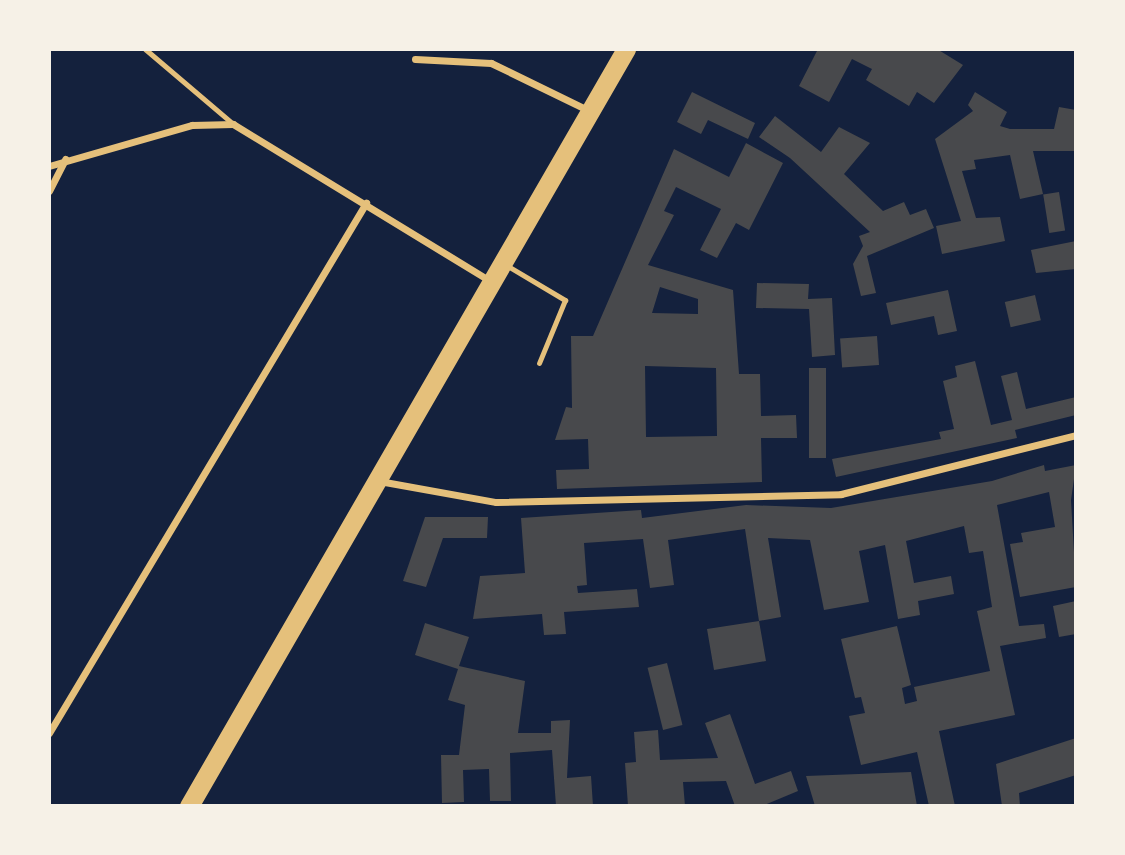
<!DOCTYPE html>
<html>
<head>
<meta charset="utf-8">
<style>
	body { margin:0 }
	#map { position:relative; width:1125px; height:855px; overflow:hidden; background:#14213d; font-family:Figtree,sans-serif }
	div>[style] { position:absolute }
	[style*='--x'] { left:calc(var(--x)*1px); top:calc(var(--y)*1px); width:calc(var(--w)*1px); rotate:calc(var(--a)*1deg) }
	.building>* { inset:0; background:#48494c; transform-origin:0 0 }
	.service>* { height:5px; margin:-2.5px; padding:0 2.5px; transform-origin:2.5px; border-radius:2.5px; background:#e5c07b }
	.minor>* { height:7px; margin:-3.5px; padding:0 3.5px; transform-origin:3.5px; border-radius:3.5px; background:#e5c07b }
	.trunk>* { height:19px; margin:-9.5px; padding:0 9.5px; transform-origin:9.5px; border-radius:9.5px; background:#e5c07b }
	span { translate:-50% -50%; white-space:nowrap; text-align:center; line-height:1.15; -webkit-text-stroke:6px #f6f1e7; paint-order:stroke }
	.frame { position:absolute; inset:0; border:51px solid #f6f1e7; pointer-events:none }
</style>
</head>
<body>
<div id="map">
	<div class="building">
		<div style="clip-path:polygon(818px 49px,937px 49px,963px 65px,934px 103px,917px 92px,909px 106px,866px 80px,872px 69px,852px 59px,829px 102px,799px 86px)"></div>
		<div style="clip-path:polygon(692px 92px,755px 123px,748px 139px,708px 120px,701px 134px,677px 122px)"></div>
		<div style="clip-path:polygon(975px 92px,1007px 112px,1000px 126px,1010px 129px,1054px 129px,1059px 107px,1076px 110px,1076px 151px,1033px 151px,1043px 194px,1020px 199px,1010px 155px,974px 160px,976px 169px,962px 171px,976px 218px,1000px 217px,1005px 241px,942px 254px,936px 226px,961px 221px,935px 139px,973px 111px,968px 105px)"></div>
		<div style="clip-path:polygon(775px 116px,821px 152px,839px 127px,870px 143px,844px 174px,883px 211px,904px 202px,910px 215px,926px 209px,934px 228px,867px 256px,876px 293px,861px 296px,853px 264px,863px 246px,859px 236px,870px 232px,790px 158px,759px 137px)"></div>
		<div style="clip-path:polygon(evenodd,746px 143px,783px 163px,749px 230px,736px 223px,717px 258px,700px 250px,721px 209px,676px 187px,664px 211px,674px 215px,648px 265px,733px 290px,739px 374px,760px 374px,761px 416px,796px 415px,797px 438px,761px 438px,762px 482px,557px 489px,556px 470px,589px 469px,588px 439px,555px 440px,566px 407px,572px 408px,571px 336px,593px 336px,674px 149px,729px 177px,746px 143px,660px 287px,698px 299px,698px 314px,652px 313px,660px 287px,746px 143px,645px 366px,716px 368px,717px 436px,646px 437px,645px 366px)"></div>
		<div style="left:1059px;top:192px;width:39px;height:16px;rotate:81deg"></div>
		<div style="clip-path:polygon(1076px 241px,1076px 269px,1036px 273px,1031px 250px)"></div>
		<div style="clip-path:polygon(757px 283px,809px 284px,808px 299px,832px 298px,835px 355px,812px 357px,809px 309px,756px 308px)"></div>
		<div style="clip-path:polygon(948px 290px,957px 331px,938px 335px,934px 316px,891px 325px,886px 303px)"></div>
		<div style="left:1035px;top:295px;width:26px;height:31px;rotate:77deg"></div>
		<div style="left:877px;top:336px;width:29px;height:37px;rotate:86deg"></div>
		<div style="clip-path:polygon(975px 361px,991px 425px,1012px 420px,1001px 376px,1017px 372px,1026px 409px,1076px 397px,1076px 415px,1015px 430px,1017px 438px,836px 477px,832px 459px,941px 439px,939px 432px,954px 429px,943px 381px,957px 377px,955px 366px)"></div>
		<div style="left:809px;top:368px;width:17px;height:90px"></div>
		<div style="clip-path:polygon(1044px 465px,1045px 471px,1076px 465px,1071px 500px,1076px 587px,1020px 597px,1010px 544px,1023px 542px,1021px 533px,1055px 527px,1049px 492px,997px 505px,1019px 626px,1044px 624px,1046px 638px,1000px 646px,1015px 715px,939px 731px,955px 806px,929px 806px,917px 752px,861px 765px,849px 716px,865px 713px,861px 697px,855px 698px,841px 639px,897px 626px,911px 685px,902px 688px,905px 704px,917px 701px,914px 687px,990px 671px,977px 611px,992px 607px,983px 551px,969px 553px,964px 526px,906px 541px,914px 583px,951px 576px,954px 594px,918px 601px,920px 615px,898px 619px,885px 545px,859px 551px,869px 602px,824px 610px,810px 540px,768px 538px,781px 617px,759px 621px,766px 661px,714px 670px,707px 629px,759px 621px,745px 529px,668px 540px,674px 585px,650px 588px,643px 539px,584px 543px,587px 585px,577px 586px,578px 593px,637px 589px,639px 607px,564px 612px,566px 634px,544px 635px,542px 614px,473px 619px,480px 576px,525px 573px,521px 518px,641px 510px,642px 518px,746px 505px,831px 508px,992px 481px)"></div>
		<div style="clip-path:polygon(425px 517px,488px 517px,487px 538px,443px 538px,426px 587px,403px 581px)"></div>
		<div style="clip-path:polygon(1076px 601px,1076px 634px,1059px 637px,1053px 606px)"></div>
		<div style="clip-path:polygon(425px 623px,469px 637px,459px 666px,525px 681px,518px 733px,551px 733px,551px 721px,570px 720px,567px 778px,591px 776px,593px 806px,556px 806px,552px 750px,510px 753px,511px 801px,490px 801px,489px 769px,463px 770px,464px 802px,442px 803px,441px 755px,459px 755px,465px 705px,448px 700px,458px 669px,415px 655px)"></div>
		<div style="left:667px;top:663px;width:64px;height:20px;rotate:76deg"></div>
		<div style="clip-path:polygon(730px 714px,755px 784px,791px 771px,798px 791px,762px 806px,735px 806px,726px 781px,683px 782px,685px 806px,628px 806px,625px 763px,636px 762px,634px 732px,658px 730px,660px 760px,718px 758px,705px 723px)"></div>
		<div style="clip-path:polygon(1076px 738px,1076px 775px,1019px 793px,1020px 806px,1002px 806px,996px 764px)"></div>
		<div style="clip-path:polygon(911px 772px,917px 806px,815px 806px,806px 776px)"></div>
	</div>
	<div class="service">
		<div style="--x:145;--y:49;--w:116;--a:40.4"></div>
		<div style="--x:506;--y:265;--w:69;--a:30.7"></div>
		<div style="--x:565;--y:300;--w:68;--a:112.4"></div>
	</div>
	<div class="minor">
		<div style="--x:415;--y:59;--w:76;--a:3"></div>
		<div style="--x:491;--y:63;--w:110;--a:25.9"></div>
		<div style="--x:49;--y:166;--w:149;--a:-16"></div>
		<div style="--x:192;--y:125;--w:41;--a:-1.4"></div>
		<div style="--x:233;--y:124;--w:303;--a:31.4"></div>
		<div style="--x:49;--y:191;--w:36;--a:-63"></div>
		<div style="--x:379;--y:481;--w:119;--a:10.2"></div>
		<div style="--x:496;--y:502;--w:345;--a:-1.3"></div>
		<div style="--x:841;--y:494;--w:242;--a:-14.1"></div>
		<div style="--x:49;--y:733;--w:618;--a:-59.12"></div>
	</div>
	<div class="trunk">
		<div style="--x:189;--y:806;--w:874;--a:-60"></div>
	</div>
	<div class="frame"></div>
</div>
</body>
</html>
